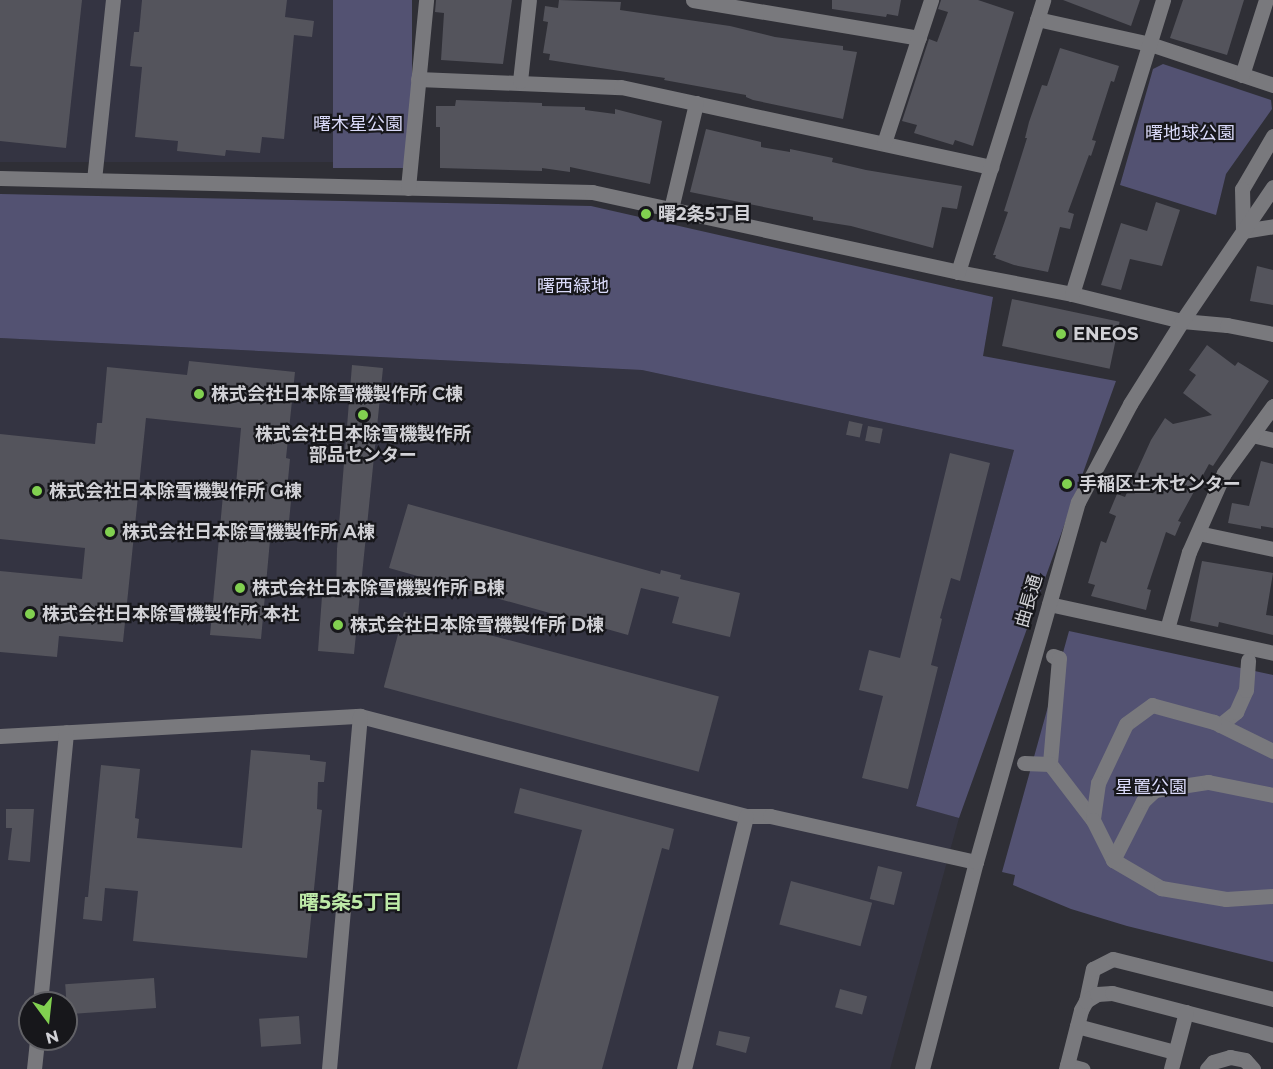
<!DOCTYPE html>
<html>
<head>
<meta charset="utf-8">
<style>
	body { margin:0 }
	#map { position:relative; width:1273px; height:1069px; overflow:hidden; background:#2f2f36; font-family:Montserrat,"Noto Sans JP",sans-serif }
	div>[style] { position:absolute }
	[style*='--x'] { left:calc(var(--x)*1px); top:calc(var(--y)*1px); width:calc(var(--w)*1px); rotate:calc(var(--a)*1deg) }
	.built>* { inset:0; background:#343442; transform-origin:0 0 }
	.green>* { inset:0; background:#535272; transform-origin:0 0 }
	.building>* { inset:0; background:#54545c; transform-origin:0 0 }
	.minor>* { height:15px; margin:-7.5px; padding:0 7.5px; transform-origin:7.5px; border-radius:7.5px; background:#79797d }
	.dots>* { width:16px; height:16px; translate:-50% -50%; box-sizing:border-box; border:3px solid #17171b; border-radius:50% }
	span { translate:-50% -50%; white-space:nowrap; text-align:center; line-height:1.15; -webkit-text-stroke:4.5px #17171b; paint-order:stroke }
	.park-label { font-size:18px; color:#dadaf9 }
	.poi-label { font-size:18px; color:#d1d1d6; font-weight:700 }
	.left { translate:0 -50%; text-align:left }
	.street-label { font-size:18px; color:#d1d1d6 }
	.neighbourhood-label { font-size:20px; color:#bdeaa7; font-weight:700 }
	.north { position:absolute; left:18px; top:991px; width:60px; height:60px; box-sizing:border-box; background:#17171b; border:2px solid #616166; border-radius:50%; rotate:165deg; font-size:16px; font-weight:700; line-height:24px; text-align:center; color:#d1d1d6 }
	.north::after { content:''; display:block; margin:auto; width:21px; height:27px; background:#81d050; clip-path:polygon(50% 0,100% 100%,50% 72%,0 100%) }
</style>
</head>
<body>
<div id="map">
	<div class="built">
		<div style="left:0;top:0;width:333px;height:162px"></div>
		<div style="clip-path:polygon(evenodd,0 338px,642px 370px,1014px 450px,916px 805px,959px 818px,890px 1069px,0 1069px,0 338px,30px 1003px,66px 1003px,66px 1039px,30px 1039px,30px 1003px)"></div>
	</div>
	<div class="green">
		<div style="left:333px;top:0;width:79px;height:168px"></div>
		<div style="clip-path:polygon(1163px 64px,1271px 100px,1272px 109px,1226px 174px,1216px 215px,1120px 185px,1153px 69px)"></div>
		<div style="clip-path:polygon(0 194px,591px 206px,993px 297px,983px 356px,1116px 381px,959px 818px,916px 806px,1014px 450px,642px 370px,0 338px)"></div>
		<div style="clip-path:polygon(1069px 631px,1273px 675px,1273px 962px,1127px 926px,1071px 909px,1013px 885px,1015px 875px,1002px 872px)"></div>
	</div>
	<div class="building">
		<div style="clip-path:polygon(0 0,82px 0,66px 148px,0 141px)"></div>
		<div style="clip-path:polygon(142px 0,287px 0,285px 17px,314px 21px,312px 37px,294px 35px,284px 139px,262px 137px,260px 153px,226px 150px,225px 156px,177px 151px,178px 141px,135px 137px,142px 67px,130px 66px,134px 32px,139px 32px)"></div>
		<div style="clip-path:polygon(436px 0,512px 0,503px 64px,441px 60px,444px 13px,435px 12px)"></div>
		<div style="clip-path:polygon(559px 0,621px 2px,620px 10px,730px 26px,775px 37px,843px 46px,843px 50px,857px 52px,843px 119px,753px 100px,746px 97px,746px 95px,664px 80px,665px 78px,549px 60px,550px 54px,543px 53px,548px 22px,543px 21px,545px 6px,558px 8px)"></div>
		<div style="clip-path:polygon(832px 0,901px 0,898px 16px,887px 14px,886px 17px,832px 9px)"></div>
		<div style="clip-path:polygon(941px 0,978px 0,1014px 12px,973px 146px,955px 140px,953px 145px,914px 133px,917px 125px,902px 121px,929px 39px,937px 42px,948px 12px,938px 9px)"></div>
		<div style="clip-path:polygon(1063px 0,1140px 0,1131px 26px)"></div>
		<div style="clip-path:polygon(1183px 0,1244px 0,1227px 55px,1170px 38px)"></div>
		<div style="clip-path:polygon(1060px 48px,1119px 66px,1114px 82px,1111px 81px,1092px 140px,1096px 141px,1091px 156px,1089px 155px,1068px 212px,1074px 214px,1070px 229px,1060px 227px,1048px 272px,1014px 265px,995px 258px,996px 255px,993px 255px,1008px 212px,1004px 211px,1027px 138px,1025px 138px,1029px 122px,1042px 85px,1047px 86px)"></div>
		<div style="clip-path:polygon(456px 100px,542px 103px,542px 106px,585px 107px,585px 110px,615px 114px,615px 109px,662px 121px,650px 184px,570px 167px,570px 172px,542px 168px,542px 171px,440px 168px,440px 127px,436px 127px,436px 106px,455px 106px)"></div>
		<div style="clip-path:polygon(706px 129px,761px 142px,761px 147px,790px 152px,790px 149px,833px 158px,832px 162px,866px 170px,962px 186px,957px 209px,942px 207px,933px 248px,851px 226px,813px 220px,813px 217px,690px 192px)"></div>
		<div style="clip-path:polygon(1156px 202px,1180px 210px,1162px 266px,1130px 259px,1121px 290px,1101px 285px,1121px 223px,1147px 231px)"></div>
		<div style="clip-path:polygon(1257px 266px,1273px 270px,1273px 305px,1250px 301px)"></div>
		<div style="left:1012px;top:299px;width:110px;height:48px;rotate:12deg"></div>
		<div style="clip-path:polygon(1207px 345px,1235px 366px,1238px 362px,1269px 381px,1213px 466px,1209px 464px,1178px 521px,1181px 522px,1175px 536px,1166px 532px,1147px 589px,1151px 590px,1146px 610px,1091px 596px,1095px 585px,1088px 583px,1101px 541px,1106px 543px,1116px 516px,1109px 513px,1117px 494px,1125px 497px,1151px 440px,1165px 418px,1173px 424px,1212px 415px,1183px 393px,1196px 375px,1189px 370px)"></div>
		<div style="clip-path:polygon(189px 361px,295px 372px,286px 458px,290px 459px,286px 501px,291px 501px,287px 542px,270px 540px,261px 639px,210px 635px,223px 495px,235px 496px,241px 428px,146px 418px,123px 642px,59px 636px,57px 657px,0 652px,0 571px,82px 579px,85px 548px,0 539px,0 434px,95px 444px,97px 423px,102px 423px,107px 367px,187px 375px)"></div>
		<div style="clip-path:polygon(352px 365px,383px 368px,354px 654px,318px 651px,322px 596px,336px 597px,337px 549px)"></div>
		<div style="left:849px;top:421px;width:14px;height:14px;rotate:12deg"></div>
		<div style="left:868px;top:426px;width:15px;height:15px;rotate:11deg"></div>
		<div style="clip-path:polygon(950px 453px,990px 463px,960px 581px,951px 578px,940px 618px,942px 619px,931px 665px,938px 667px,908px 789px,862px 778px,883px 696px,859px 690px,869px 650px,900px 658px)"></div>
		<div style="clip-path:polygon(1261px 461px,1273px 464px,1273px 528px,1261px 526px,1261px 529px,1228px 523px,1232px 503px,1249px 506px)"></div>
		<div style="clip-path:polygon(408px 504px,660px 574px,661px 570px,681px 575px,680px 579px,740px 593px,730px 637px,672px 623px,679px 597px,641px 588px,628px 635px,389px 568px)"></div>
		<div style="clip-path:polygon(1202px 561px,1273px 573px,1266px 615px,1273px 616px,1273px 635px,1219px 622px,1218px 627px,1190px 621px)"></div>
		<div style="left:404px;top:612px;width:326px;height:78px;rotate:15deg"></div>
		<div style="clip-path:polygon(251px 750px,310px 755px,310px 760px,326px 762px,324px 782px,318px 782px,317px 809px,322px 810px,307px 958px,133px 941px,138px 891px,105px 888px,102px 921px,83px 919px,85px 897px,88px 897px,101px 765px,140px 769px,135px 818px,139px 819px,137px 838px,242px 848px)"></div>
		<div style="clip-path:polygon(520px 788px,674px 829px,669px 850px,662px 848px,602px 1069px,517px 1069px,582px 830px,514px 813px)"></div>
		<div style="clip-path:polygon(6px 809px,34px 809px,30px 862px,8px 860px,12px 828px,6px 828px)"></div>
		<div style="left:878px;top:866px;width:25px;height:34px;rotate:14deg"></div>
		<div style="left:791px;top:881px;width:84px;height:45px;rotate:15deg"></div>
		<div style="left:154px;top:978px;width:30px;height:89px;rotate:86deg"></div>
		<div style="left:840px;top:989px;width:28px;height:19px;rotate:15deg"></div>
		<div style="left:299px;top:1016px;width:28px;height:40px;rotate:86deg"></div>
		<div style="clip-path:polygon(719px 1031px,750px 1037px,746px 1053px,716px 1045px)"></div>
	</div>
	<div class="minor">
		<div style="--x:693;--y:0;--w:229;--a:9.5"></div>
		<div style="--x:1037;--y:19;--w:116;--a:12.5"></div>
		<div style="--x:1150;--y:44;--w:130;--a:18.4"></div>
		<div style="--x:1242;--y:75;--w:79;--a:-72.3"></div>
		<div style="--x:418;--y:79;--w:203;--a:2.3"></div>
		<div style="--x:621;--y:87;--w:379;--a:12.2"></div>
		<div style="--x:520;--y:81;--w:81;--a:-83.7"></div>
		<div style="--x:1273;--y:136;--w:61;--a:120.3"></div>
		<div style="--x:1242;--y:189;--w:42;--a:88.6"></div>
		<div style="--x:1243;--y:231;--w:30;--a:-9"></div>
		<div style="--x:884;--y:143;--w:151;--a:-71.8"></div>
		<div style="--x:0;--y:178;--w:592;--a:1.35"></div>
		<div style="--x:592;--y:192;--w:375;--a:12.3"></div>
		<div style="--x:958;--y:272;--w:116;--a:10.9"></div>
		<div style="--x:1072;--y:294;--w:113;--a:13.8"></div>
		<div style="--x:1182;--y:321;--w:45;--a:5.1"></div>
		<div style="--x:1227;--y:325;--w:47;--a:11.1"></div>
		<div style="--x:94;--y:180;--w:181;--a:-84"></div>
		<div style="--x:408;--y:188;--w:189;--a:-84.5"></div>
		<div style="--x:671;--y:209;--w:109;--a:-76.7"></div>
		<div style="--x:958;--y:272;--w:285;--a:-72.6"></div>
		<div style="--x:1072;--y:294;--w:308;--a:-72.8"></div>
		<div style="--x:1252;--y:435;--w:22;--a:13"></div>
		<div style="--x:1198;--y:533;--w:77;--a:12"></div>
		<div style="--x:1049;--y:604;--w:229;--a:12.3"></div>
		<div style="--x:1167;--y:629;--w:80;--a:-74.1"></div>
		<div style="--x:1189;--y:552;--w:86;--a:-66.1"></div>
		<div style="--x:1224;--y:473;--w:83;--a:-53.8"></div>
		<div style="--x:1053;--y:656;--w:6;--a:18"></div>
		<div style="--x:1059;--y:658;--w:106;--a:94.9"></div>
		<div style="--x:1050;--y:764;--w:71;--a:52.5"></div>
		<div style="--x:1220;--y:725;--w:21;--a:-39"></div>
		<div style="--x:1236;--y:712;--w:24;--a:-66"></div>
		<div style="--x:1246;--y:690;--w:30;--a:-86"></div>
		<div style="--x:0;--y:736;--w:361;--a:-3.2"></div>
		<div style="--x:360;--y:716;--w:399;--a:14.5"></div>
		<div style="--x:746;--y:816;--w:24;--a:0"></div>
		<div style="--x:770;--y:816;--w:211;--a:12.6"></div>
		<div style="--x:1273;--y:751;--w:66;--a:-153.8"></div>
		<div style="--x:1214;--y:722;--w:64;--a:-164.7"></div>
		<div style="--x:1152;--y:705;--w:32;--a:144"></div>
		<div style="--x:1126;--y:724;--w:65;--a:115.4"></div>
		<div style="--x:1098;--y:783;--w:37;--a:98"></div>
		<div style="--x:1093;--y:820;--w:45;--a:63.4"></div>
		<div style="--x:1113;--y:860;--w:56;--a:30.3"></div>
		<div style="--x:1161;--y:888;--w:66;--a:9.6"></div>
		<div style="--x:1226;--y:899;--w:47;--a:-3.7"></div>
		<div style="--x:1024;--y:763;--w:26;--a:2"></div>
		<div style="--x:1113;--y:860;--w:66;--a:-63"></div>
		<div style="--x:1143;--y:801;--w:16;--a:-43"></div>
		<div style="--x:1155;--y:790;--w:54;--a:-8.6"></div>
		<div style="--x:1208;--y:782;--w:66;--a:11.3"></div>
		<div style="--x:1086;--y:1001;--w:33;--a:-78"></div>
		<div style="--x:1093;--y:969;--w:22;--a:-27"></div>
		<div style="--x:1113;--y:959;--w:165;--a:14"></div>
		<div style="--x:40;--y:1003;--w:272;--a:-84.5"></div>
		<div style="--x:1077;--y:1026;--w:101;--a:14.9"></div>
		<div style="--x:1067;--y:1065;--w:16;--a:15"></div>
		<div style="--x:34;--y:1069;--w:30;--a:-84"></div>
		<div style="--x:329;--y:1069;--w:354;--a:-85"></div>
		<div style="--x:684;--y:1069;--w:260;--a:-76.2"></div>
		<div style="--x:922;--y:1069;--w:214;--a:-75.4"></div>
		<div style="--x:976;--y:862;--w:374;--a:-74.2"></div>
		<div style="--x:1078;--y:502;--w:111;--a:-62"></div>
		<div style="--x:1130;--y:404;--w:98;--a:-57.9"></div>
		<div style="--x:1182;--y:321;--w:162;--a:-55.8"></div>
		<div style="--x:1066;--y:1069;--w:61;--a:-75.7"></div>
		<div style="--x:1081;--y:1010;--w:10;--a:-61"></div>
		<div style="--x:1086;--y:1001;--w:13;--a:-32"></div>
		<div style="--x:1097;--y:994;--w:15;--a:-4"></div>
		<div style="--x:1112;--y:993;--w:166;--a:14.6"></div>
		<div style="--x:1171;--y:1069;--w:59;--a:-75.3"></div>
		<div style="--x:1207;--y:1069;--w:9;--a:-49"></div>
		<div style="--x:1213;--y:1062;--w:18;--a:-16"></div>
		<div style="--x:1230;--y:1057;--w:15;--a:11"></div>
		<div style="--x:1245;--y:1060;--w:12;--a:48"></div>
	</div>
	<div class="dots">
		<div style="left:646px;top:214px;background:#81d050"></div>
		<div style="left:1061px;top:334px;background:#81d050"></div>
		<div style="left:199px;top:394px;background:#81d050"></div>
		<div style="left:363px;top:415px;background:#81d050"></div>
		<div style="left:1067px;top:484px;background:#81d050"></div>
		<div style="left:37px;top:491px;background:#81d050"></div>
		<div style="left:110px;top:532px;background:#81d050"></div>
		<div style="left:240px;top:588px;background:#81d050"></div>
		<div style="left:30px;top:614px;background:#81d050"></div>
		<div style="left:338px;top:625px;background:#81d050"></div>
	</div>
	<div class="park-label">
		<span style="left:358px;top:124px">曙木星公園</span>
		<span style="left:1190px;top:133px">曙地球公園</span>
		<span style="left:573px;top:286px">曙西緑地</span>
		<span style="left:1151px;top:787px">星置公園</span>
	</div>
	<div class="poi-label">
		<span class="left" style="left:658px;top:214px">曙2条5丁目</span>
		<span class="left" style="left:1073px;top:334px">ENEOS</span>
		<span class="left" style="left:211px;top:394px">株式会社日本除雪機製作所 C棟</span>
		<span style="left:363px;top:445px">株式会社日本除雪機製作所<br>部品センター</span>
		<span class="left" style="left:1079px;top:484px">手稲区土木センター</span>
		<span class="left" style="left:49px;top:491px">株式会社日本除雪機製作所 G棟</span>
		<span class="left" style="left:122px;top:532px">株式会社日本除雪機製作所 A棟</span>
		<span class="left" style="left:252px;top:588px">株式会社日本除雪機製作所 B棟</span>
		<span class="left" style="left:42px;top:614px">株式会社日本除雪機製作所 本社</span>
		<span class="left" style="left:350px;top:625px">株式会社日本除雪機製作所 D棟</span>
	</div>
	<div class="street-label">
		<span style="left:1029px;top:601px;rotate:-74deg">曲長通</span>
	</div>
	<div class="neighbourhood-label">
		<span style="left:351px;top:902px">曙5条5丁目</span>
	</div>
	<div class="north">N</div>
</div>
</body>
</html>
